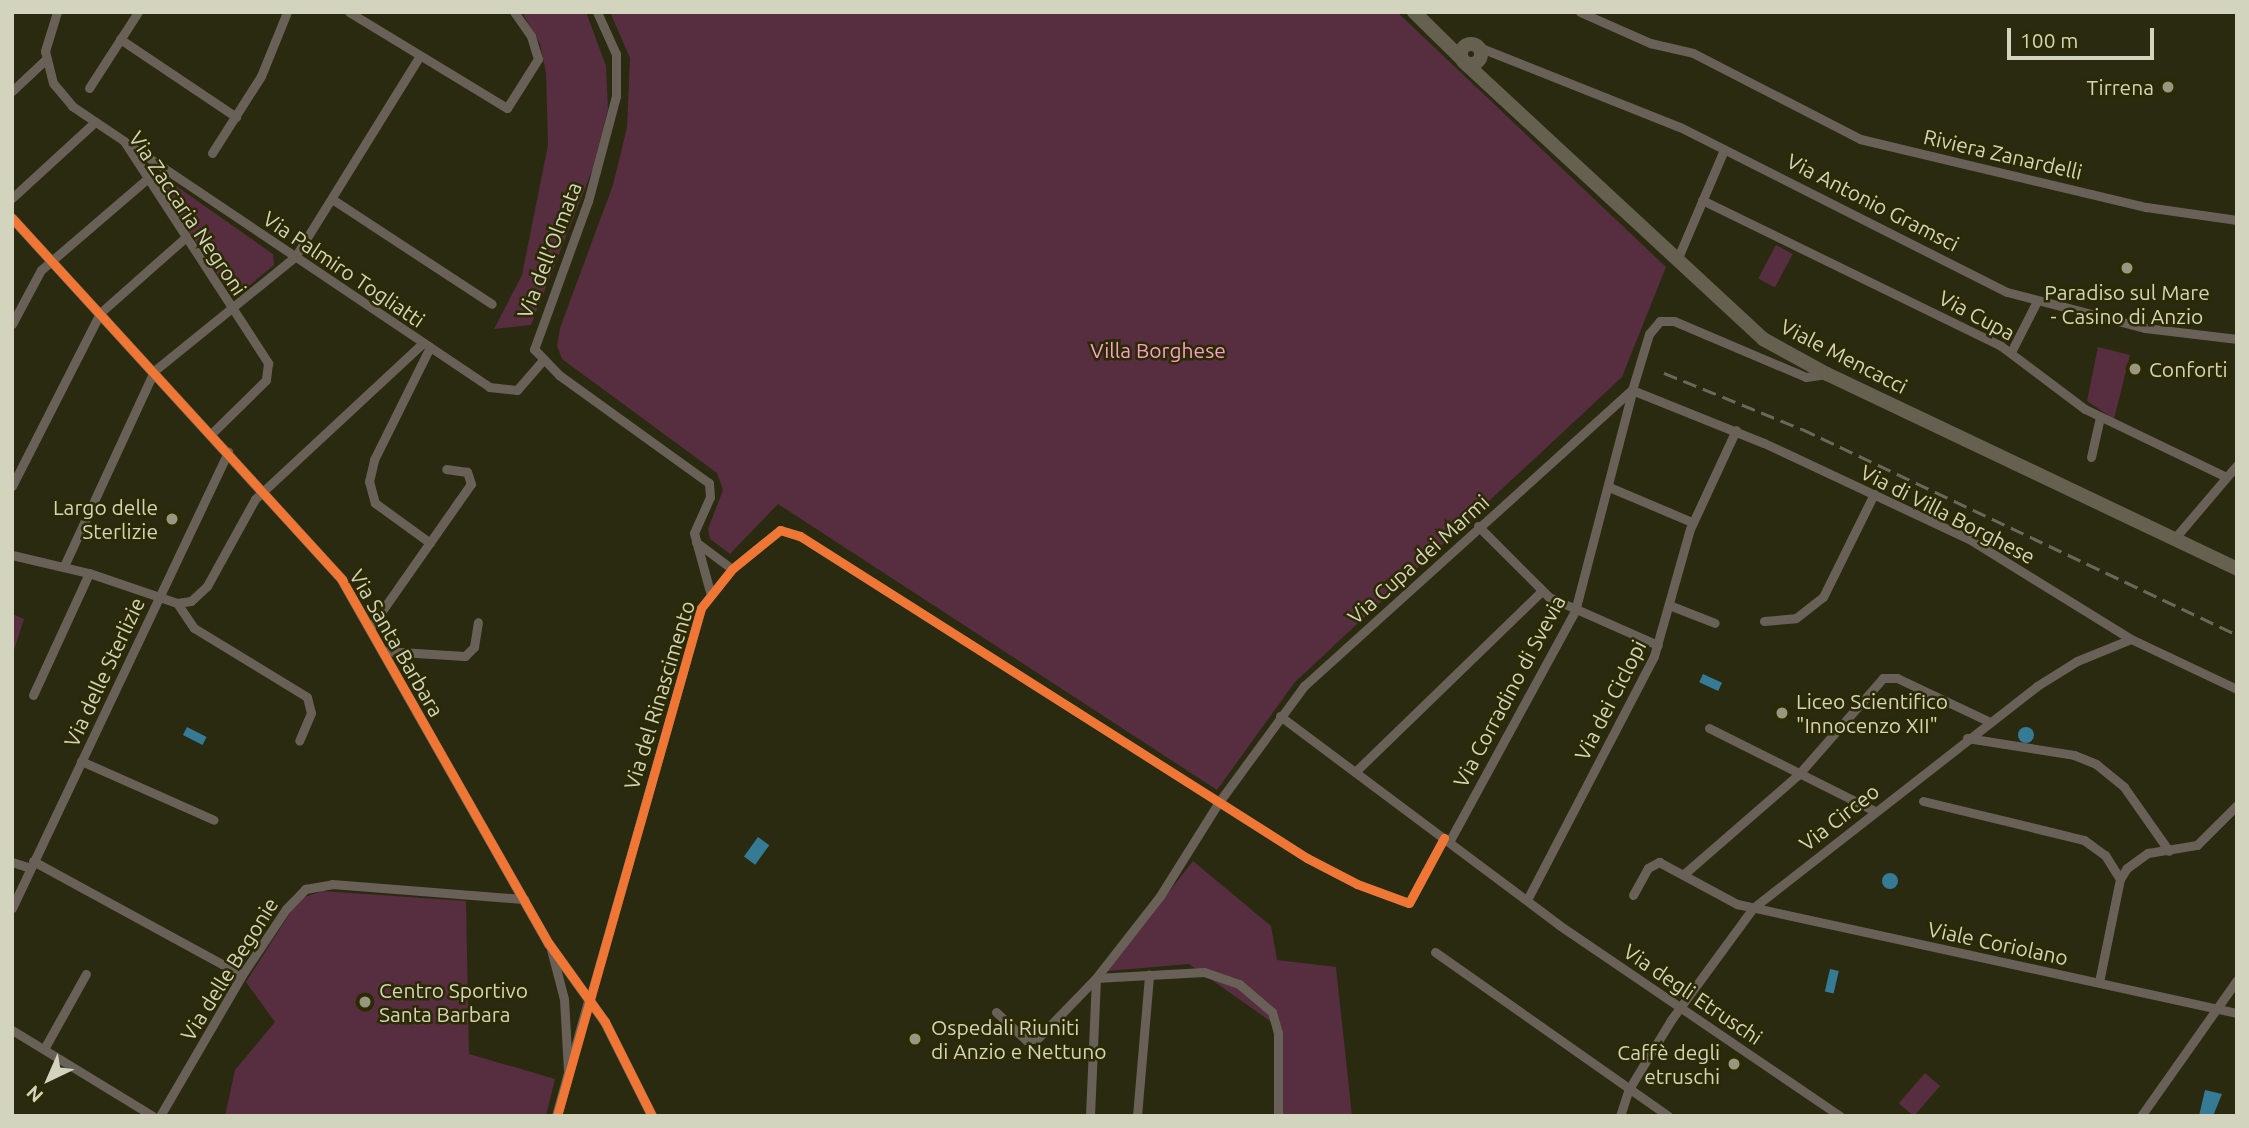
<!DOCTYPE html>
<html>
<head>
<meta charset="utf-8">
<style>
	body { margin:0 }
	#map { position:relative; width:2249px; height:1128px; overflow:hidden; background:#2a2a10; font-family:Ubuntu,sans-serif }
	div>[style] { position:absolute }
	[style*='--x'] { left:calc(var(--x)*1px); top:calc(var(--y)*1px); width:calc(var(--w)*1px); rotate:calc(var(--a)*1deg) }
	.green>* { inset:0; background:#572d40; transform-origin:0 0 }
	.water>* { inset:0; background:#367b96; transform-origin:0 0 }
	.round { border-radius:50% }
	.minor>* { height:9px; margin:-4.5px; padding:0 4.5px; transform-origin:4.5px; border-radius:4.5px; background:#696157 }
	.tertiary>* { height:10px; margin:-5px; padding:0 5px; transform-origin:5px; border-radius:5px; background:#696157 }
	.primary>* { height:14px; margin:-7px; padding:0 7px; transform-origin:7px; border-radius:7px; background:#666051 }
	.primary>.ring { margin:-7px; padding:0; box-sizing:content-box; background:none; border:14px solid #666051; border-radius:50% }
	.rail>* { height:2.5px; margin-top:-1.25px; transform-origin:0; background:repeating-linear-gradient(90deg,#6b675b 0 14px,transparent 0 21px) }
	.minor-bridge>* { height:9px; margin:-4.5px; padding:0 4.5px; transform-origin:4.5px; border-radius:4.5px; background:#696157 }
	.cycleway>* { height:9px; margin:-4.5px; padding:0 4.5px; transform-origin:4.5px; border-radius:4.5px; background:#f07635 }
	.dots>* { width:19px; height:19px; translate:-50% -50%; box-sizing:border-box; border:4px solid #2b2a00; border-radius:50% }
	span { translate:-50% -50%; white-space:nowrap; text-align:center; line-height:1.15; -webkit-text-stroke:5px #2b2a00; paint-order:stroke }
	.poi-label { font-size:21px; color:#d3d4bd }
	.right { translate:-100% -50%; text-align:right }
	.left { translate:0 -50%; text-align:left }
	.street-label { font-size:21px; color:#d3d4bd }
	.park-label { font-size:21px; color:#f89fcb }
	.frame { position:absolute; inset:0; border:14px solid #d3d4bd; pointer-events:none }
	.north { position:absolute; left:14px; top:1044px; width:70px; height:70px; -webkit-text-stroke:5px #2b2a00; paint-order:stroke; rotate:224deg; font-size:19px; font-weight:700; line-height:28px; text-align:center; color:#d3d4bd }
	.north::after { content:''; display:block; margin:auto; width:24px; height:32px; background:#d3d4bd; clip-path:polygon(50% 0,100% 100%,50% 72%,0 100%) }
	.scale { position:absolute; left:2007px; top:28px; width:147px; height:32px; box-sizing:border-box; border:4px solid #d3d4bd; border-top:0; padding-left:9px; font-size:21px; line-height:24px; white-space:nowrap; color:#d3d4bd; -webkit-text-stroke:5px #2b2a00; paint-order:stroke }
</style>
</head>
<body>
<div id="map">
	<div class="green">
		<div style="clip-path:polygon(522px 12px,586px 12px,606px 66px,608px 109px,593px 168px,531px 325px,494px 329px,522px 275px,548px 145px,546px 73px,540px 44px)"></div>
		<div style="clip-path:polygon(610px 12px,1397px 12px,1666px 267px,1622px 377px,1295px 682px,1217px 790px,778px 504px,730px 554px,710px 539px,708px 529px,723px 490px,717px 473px,562px 359px,557px 346px,560px 328px,613px 185px,627px 127px,630px 58px)"></div>
		<div style="clip-path:polygon(159px 174px,273px 254px,274px 265px,239px 294px,230px 293px,154px 179px)"></div>
		<div style="left:1776px;top:245px;width:19px;height:38px;rotate:28deg"></div>
		<div style="clip-path:polygon(2098px 347px,2130px 355px,2114px 419px,2087px 401px)"></div>
		<div style="clip-path:polygon(12px 614px,24px 619px,12px 656px)"></div>
		<div style="clip-path:polygon(1193px 861px,1271px 926px,1277px 960px,1336px 967px,1352px 1116px,1279px 1116px,1273px 1023px,1189px 964px,1107px 971px)"></div>
		<div style="clip-path:polygon(322px 891px,466px 901px,469px 1054px,555px 1079px,546px 1116px,225px 1116px,235px 1070px,275px 1022px,246px 982px,299px 899px)"></div>
		<div style="left:1925px;top:1073px;width:20px;height:40px;rotate:41deg"></div>
	</div>
	<div class="water">
		<div style="left:1703px;top:674px;width:21px;height:9px;rotate:25deg"></div>
		<div style="left:187px;top:727px;width:22px;height:9px;rotate:27deg"></div>
		<div class="round" style="left:2018px;top:727px;width:16px;height:16px"></div>
		<div style="left:758px;top:837px;width:14px;height:24px;rotate:36deg"></div>
		<div class="round" style="left:1882px;top:873px;width:16px;height:16px"></div>
		<div style="left:1830px;top:969px;width:9px;height:23px;rotate:13deg"></div>
		<div style="clip-path:polygon(2205px 1090px,2222px 1094px,2213px 1116px,2199px 1116px)"></div>
	</div>
	<div class="minor">
		<div style="--x:57;--y:12;--w:41;--a:107.1"></div>
		<div style="--x:45;--y:51;--w:33;--a:76"></div>
		<div style="--x:53;--y:83;--w:30;--a:50"></div>
		<div style="--x:72;--y:106;--w:63;--a:33.9"></div>
		<div style="--x:124;--y:141;--w:265;--a:57"></div>
		<div style="--x:268;--y:363;--w:17;--a:97"></div>
		<div style="--x:266;--y:380;--w:77;--a:135.5"></div>
		<div style="--x:349;--y:12;--w:185;--a:31.3"></div>
		<div style="--x:507;--y:108;--w:58;--a:-57.7"></div>
		<div style="--x:538;--y:59;--w:24;--a:-107"></div>
		<div style="--x:531;--y:36;--w:29;--a:-125"></div>
		<div style="--x:597;--y:12;--w:46;--a:65.7"></div>
		<div style="--x:616;--y:54;--w:42;--a:90"></div>
		<div style="--x:616;--y:96;--w:109;--a:104.9"></div>
		<div style="--x:588;--y:201;--w:158;--a:110"></div>
		<div style="--x:534;--y:349;--w:36;--a:46"></div>
		<div style="--x:559;--y:375;--w:185;--a:35.8"></div>
		<div style="--x:709;--y:483;--w:14;--a:86"></div>
		<div style="--x:710;--y:497;--w:39;--a:114"></div>
		<div style="--x:694;--y:533;--w:61;--a:74.8"></div>
		<div style="--x:1580;--y:12;--w:77;--a:23.9"></div>
		<div style="--x:1650;--y:43;--w:44;--a:13.1"></div>
		<div style="--x:1693;--y:53;--w:188;--a:27.2"></div>
		<div style="--x:1860;--y:139;--w:294;--a:13.4"></div>
		<div style="--x:2146;--y:207;--w:92;--a:8.1"></div>
		<div style="--x:120;--y:39;--w:140;--a:33.9"></div>
		<div style="--x:1476;--y:46;--w:219;--a:21.7"></div>
		<div style="--x:1680;--y:127;--w:366;--a:26.8"></div>
		<div style="--x:2007;--y:292;--w:143;--a:14.6"></div>
		<div style="--x:2145;--y:328;--w:93;--a:6.8"></div>
		<div style="--x:89;--y:88;--w:90;--a:-57.2"></div>
		<div style="--x:12;--y:91;--w:45;--a:-43.2"></div>
		<div style="--x:128;--y:144;--w:435;--a:33.9"></div>
		<div style="--x:489;--y:387;--w:28;--a:6"></div>
		<div style="--x:517;--y:390;--w:38;--a:-49"></div>
		<div style="--x:212;--y:153;--w:91;--a:-57.5"></div>
		<div style="--x:261;--y:76;--w:69;--a:-67.9"></div>
		<div style="--x:12;--y:198;--w:113;--a:-42.5"></div>
		<div style="--x:332;--y:199;--w:191;--a:33.3"></div>
		<div style="--x:1702;--y:200;--w:333;--a:26"></div>
		<div style="--x:2001;--y:346;--w:105;--a:36.9"></div>
		<div style="--x:2085;--y:409;--w:154;--a:25.7"></div>
		<div style="--x:1677;--y:260;--w:120;--a:-66.9"></div>
		<div style="--x:12;--y:324;--w:61;--a:-61.8"></div>
		<div style="--x:41;--y:270;--w:141;--a:-40.7"></div>
		<div style="--x:1649;--y:334;--w:17;--a:-50"></div>
		<div style="--x:1660;--y:321;--w:14;--a:0"></div>
		<div style="--x:1674;--y:321;--w:143;--a:23"></div>
		<div style="--x:1806;--y:377;--w:21;--a:-8"></div>
		<div style="--x:430;--y:347;--w:126;--a:116.4"></div>
		<div style="--x:374;--y:460;--w:22;--a:103"></div>
		<div style="--x:369;--y:481;--w:23;--a:75"></div>
		<div style="--x:375;--y:503;--w:68;--a:36"></div>
		<div style="--x:2011;--y:352;--w:57;--a:-63"></div>
		<div style="--x:1632;--y:390;--w:142;--a:21.9"></div>
		<div style="--x:1764;--y:443;--w:226;--a:25.1"></div>
		<div style="--x:1969;--y:539;--w:190;--a:31.7"></div>
		<div style="--x:2131;--y:639;--w:117;--a:25.3"></div>
		<div style="--x:2091;--y:457;--w:41;--a:-77.3"></div>
		<div style="--x:12;--y:486;--w:194;--a:-63"></div>
		<div style="--x:100;--y:313;--w:115;--a:-41.5"></div>
		<div style="--x:1609;--y:487;--w:90;--a:22.9"></div>
		<div style="--x:1478;--y:526;--w:100;--a:45"></div>
		<div style="--x:1549;--y:597;--w:119;--a:23.8"></div>
		<div style="--x:2174;--y:539;--w:97;--a:-49.6"></div>
		<div style="--x:696;--y:542;--w:45;--a:36.9"></div>
		<div style="--x:12;--y:555;--w:79;--a:13.2"></div>
		<div style="--x:89;--y:573;--w:93;--a:18.8"></div>
		<div style="--x:177;--y:603;--w:14;--a:-8"></div>
		<div style="--x:191;--y:601;--w:22;--a:-43"></div>
		<div style="--x:207;--y:586;--w:99;--a:-61.1"></div>
		<div style="--x:255;--y:499;--w:229;--a:-42.9"></div>
		<div style="--x:64;--y:566;--w:215;--a:-65.2"></div>
		<div style="--x:154;--y:371;--w:181;--a:-39"></div>
		<div style="--x:295;--y:257;--w:235;--a:-58.2"></div>
		<div style="--x:177;--y:603;--w:30;--a:56"></div>
		<div style="--x:194;--y:628;--w:132;--a:31.4"></div>
		<div style="--x:307;--y:697;--w:16;--a:76"></div>
		<div style="--x:311;--y:713;--w:30;--a:113"></div>
		<div style="--x:1669;--y:605;--w:49;--a:21.4"></div>
		<div style="--x:1764;--y:621;--w:32;--a:-5"></div>
		<div style="--x:1796;--y:618;--w:34;--a:-38"></div>
		<div style="--x:1823;--y:597;--w:115;--a:-63.7"></div>
		<div style="--x:370;--y:628;--w:176;--a:-55"></div>
		<div style="--x:471;--y:484;--w:13;--a:-108"></div>
		<div style="--x:467;--y:472;--w:21;--a:-172"></div>
		<div style="--x:383;--y:651;--w:82;--a:3.5"></div>
		<div style="--x:465;--y:656;--w:13;--a:-45"></div>
		<div style="--x:474;--y:647;--w:25;--a:-81"></div>
		<div style="--x:33;--y:695;--w:134;--a:-65.3"></div>
		<div style="--x:1280;--y:716;--w:349;--a:36.8"></div>
		<div style="--x:1559;--y:925;--w:340;--a:34.2"></div>
		<div style="--x:1709;--y:728;--w:186;--a:26.6"></div>
		<div style="--x:1967;--y:738;--w:108;--a:9"></div>
		<div style="--x:2074;--y:755;--w:24;--a:22"></div>
		<div style="--x:2096;--y:764;--w:36;--a:39"></div>
		<div style="--x:2124;--y:787;--w:78;--a:54.9"></div>
		<div style="--x:81;--y:761;--w:145;--a:23.9"></div>
		<div style="--x:1355;--y:772;--w:260;--a:-44.1"></div>
		<div style="--x:1923;--y:801;--w:166;--a:13.6"></div>
		<div style="--x:2084;--y:840;--w:26;--a:36"></div>
		<div style="--x:2105;--y:855;--w:28;--a:58"></div>
		<div style="--x:1449;--y:842;--w:263;--a:-61.4"></div>
		<div style="--x:1575;--y:611;--w:226;--a:-75.4"></div>
		<div style="--x:33;--y:861;--w:238;--a:28.6"></div>
		<div style="--x:12;--y:862;--w:19;--a:18"></div>
		<div style="--x:1684;--y:874;--w:151;--a:-41"></div>
		<div style="--x:1798;--y:775;--w:129;--a:-48.8"></div>
		<div style="--x:1883;--y:678;--w:14;--a:0"></div>
		<div style="--x:1897;--y:678;--w:103;--a:25.3"></div>
		<div style="--x:1633;--y:895;--w:31;--a:-61"></div>
		<div style="--x:1648;--y:868;--w:13;--a:-29"></div>
		<div style="--x:1659;--y:862;--w:89;--a:28.3"></div>
		<div style="--x:1737;--y:904;--w:512;--a:12.3"></div>
		<div style="--x:1527;--y:900;--w:275;--a:-62.5"></div>
		<div style="--x:1654;--y:656;--w:132;--a:-74.2"></div>
		<div style="--x:1690;--y:529;--w:109;--a:-65.1"></div>
		<div style="--x:12;--y:908;--w:505;--a:-64.65"></div>
		<div style="--x:551;--y:949;--w:52;--a:75.4"></div>
		<div style="--x:564;--y:999;--w:71;--a:86.8"></div>
		<div style="--x:1435;--y:952;--w:285;--a:35.1"></div>
		<div style="--x:2099;--y:982;--w:105;--a:-78.5"></div>
		<div style="--x:2120;--y:879;--w:13;--a:-58"></div>
		<div style="--x:2127;--y:868;--w:26;--a:-36"></div>
		<div style="--x:2148;--y:853;--w:50;--a:-9.3"></div>
		<div style="--x:2197;--y:845;--w:57;--a:-45"></div>
		<div style="--x:590;--y:998;--w:405;--a:-74.1"></div>
		<div style="--x:701;--y:608;--w:50;--a:-51.5"></div>
		<div style="--x:732;--y:569;--w:62;--a:-39.1"></div>
		<div style="--x:780;--y:530;--w:21;--a:17"></div>
		<div style="--x:800;--y:536;--w:601;--a:32.42"></div>
		<div style="--x:1307;--y:858;--w:56;--a:27.5"></div>
		<div style="--x:1357;--y:884;--w:55;--a:20.1"></div>
		<div style="--x:1409;--y:903;--w:74;--a:-61.7"></div>
		<div style="--x:996;--y:1012;--w:41;--a:43"></div>
		<div style="--x:1026;--y:1040;--w:12;--a:-9"></div>
		<div style="--x:1038;--y:1038;--w:83;--a:-46"></div>
		<div style="--x:1096;--y:978;--w:104;--a:-52"></div>
		<div style="--x:1160;--y:896;--w:111;--a:-57.9"></div>
		<div style="--x:1219;--y:802;--w:144;--a:-53.8"></div>
		<div style="--x:1304;--y:686;--w:442;--a:-42.1"></div>
		<div style="--x:12;--y:1030;--w:165;--a:31.4"></div>
		<div style="--x:44;--y:1049;--w:86;--a:-60.8"></div>
		<div style="--x:160;--y:1116;--w:163;--a:-59.8"></div>
		<div style="--x:242;--y:975;--w:79;--a:-56.3"></div>
		<div style="--x:286;--y:909;--w:28;--a:-46"></div>
		<div style="--x:305;--y:889;--w:27;--a:-10"></div>
		<div style="--x:332;--y:884;--w:193;--a:4.5"></div>
		<div style="--x:1090;--y:1116;--w:138;--a:-87.5"></div>
		<div style="--x:1096;--y:978;--w:108;--a:-3.2"></div>
		<div style="--x:1204;--y:972;--w:37;--a:19"></div>
		<div style="--x:1239;--y:984;--w:43;--a:40.3"></div>
		<div style="--x:1272;--y:1012;--w:22;--a:74"></div>
		<div style="--x:1278;--y:1033;--w:83;--a:90"></div>
		<div style="--x:1137;--y:1116;--w:142;--a:-85.1"></div>
		<div style="--x:1620;--y:1116;--w:28;--a:-72"></div>
		<div style="--x:1629;--y:1089;--w:81;--a:-58.7"></div>
		<div style="--x:1671;--y:1020;--w:139;--a:-53.8"></div>
		<div style="--x:1753;--y:908;--w:360;--a:-38"></div>
		<div style="--x:2037;--y:686;--w:47;--a:-32"></div>
		<div style="--x:2077;--y:661;--w:58;--a:-22.2"></div>
		<div style="--x:2141;--y:1116;--w:166;--a:-54.8"></div>
	</div>
	<div class="tertiary">
		<div style="--x:12;--y:218;--w:490;--a:47.6"></div>
		<div style="--x:342;--y:580;--w:419;--a:60.4"></div>
		<div style="--x:549;--y:944;--w:96;--a:54.3"></div>
		<div style="--x:605;--y:1022;--w:105;--a:63.4"></div>
		<div style="--x:557;--y:1116;--w:123;--a:-74.4"></div>
	</div>
	<div class="primary">
		<div style="--x:1414;--y:12;--w:67;--a:44.4"></div>
		<div class="ring" style="left:1461px;top:44px;width:6px;height:6px"></div>
		<div style="--x:1463;--y:61;--w:409;--a:42.8"></div>
		<div style="--x:1763;--y:339;--w:73;--a:28.7"></div>
		<div style="--x:1827;--y:374;--w:454;--a:25.4"></div>
	</div>
	<div class="rail">
		<div style="--x:1664;--y:373;--w:149;--a:22.1"></div>
		<div style="--x:1802;--y:429;--w:481;--a:25.3"></div>
	</div>
	<div class="minor-bridge">
		<div style="--x:1632;--y:390;--w:59;--a:-73.1"></div>
	</div>
	<div class="cycleway">
		<div style="--x:12;--y:218;--w:490;--a:47.6"></div>
		<div style="--x:342;--y:580;--w:419;--a:60.4"></div>
		<div style="--x:549;--y:944;--w:96;--a:54.3"></div>
		<div style="--x:605;--y:1022;--w:105;--a:63.4"></div>
		<div style="--x:557;--y:1116;--w:528;--a:-74.17"></div>
		<div style="--x:701;--y:608;--w:50;--a:-51.5"></div>
		<div style="--x:732;--y:569;--w:62;--a:-39.1"></div>
		<div style="--x:780;--y:530;--w:21;--a:17"></div>
		<div style="--x:800;--y:536;--w:601;--a:32.42"></div>
		<div style="--x:1307;--y:858;--w:56;--a:27.5"></div>
		<div style="--x:1357;--y:884;--w:55;--a:20.1"></div>
		<div style="--x:1409;--y:903;--w:74;--a:-61.7"></div>
	</div>
	<div class="dots">
		<div style="left:2168px;top:87px;background:#989880"></div>
		<div style="left:2127px;top:268px;background:#989880"></div>
		<div style="left:2135px;top:369px;background:#989880"></div>
		<div style="left:172px;top:519px;background:#989880"></div>
		<div style="left:1782px;top:713px;background:#989880"></div>
		<div style="left:365px;top:1002px;background:#989880"></div>
		<div style="left:915px;top:1039px;background:#989880"></div>
		<div style="left:1734px;top:1064px;background:#989880"></div>
	</div>
	<div class="poi-label">
		<span class="right" style="left:2154px;top:87px">Tirrena</span>
		<span style="left:2127px;top:304px">Paradiso sul Mare<br>- Casino di Anzio</span>
		<span class="left" style="left:2149px;top:369px">Conforti</span>
		<span class="right" style="left:158px;top:519px">Largo delle<br>Sterlizie</span>
		<span class="left" style="left:1796px;top:713px">Liceo Scientifico<br>"Innocenzo XII"</span>
		<span class="left" style="left:379px;top:1002px">Centro Sportivo<br>Santa Barbara</span>
		<span class="left" style="left:931px;top:1039px">Ospedali Riuniti<br>di Anzio e Nettuno</span>
		<span class="right" style="left:1720px;top:1064px">Caffè degli<br>etruschi</span>
	</div>
	<div class="street-label">
		<span style="left:2003px;top:154px;rotate:13deg">Riviera Zanardelli</span>
		<span style="left:1873px;top:202px;rotate:27deg">Via Antonio Gramsci</span>
		<span style="left:188px;top:213px;rotate:56deg">Via Zaccaria Negroni</span>
		<span style="left:549px;top:250px;rotate:-69deg">Via dell'Olmata</span>
		<span style="left:344px;top:269px;rotate:34deg">Via Palmiro Togliatti</span>
		<span style="left:1977px;top:315px;rotate:28deg">Via Cupa</span>
		<span style="left:1844px;top:356px;rotate:27deg">Viale Mencacci</span>
		<span style="left:1948px;top:514px;rotate:27deg">Via di Villa Borghese</span>
		<span style="left:1418px;top:559px;rotate:-42deg">Via Cupa dei Marmi</span>
		<span style="left:397px;top:643px;rotate:60deg">Via Santa Barbara</span>
		<span style="left:104px;top:672px;rotate:-65deg">Via delle Sterlizie</span>
		<span style="left:1509px;top:691px;rotate:-62deg">Via Corradino di Svevia</span>
		<span style="left:659px;top:695px;rotate:-73deg">Via del Rinascimento</span>
		<span style="left:1610px;top:700px;rotate:-63deg">Via dei Ciclopi</span>
		<span style="left:1839px;top:817px;rotate:-38deg">Via Circeo</span>
		<span style="left:1998px;top:943px;rotate:12deg">Viale Coriolano</span>
		<span style="left:229px;top:969px;rotate:-58deg">Via delle Begonie</span>
		<span style="left:1693px;top:994px;rotate:34deg">Via degli Etruschi</span>
	</div>
	<div class="park-label">
		<span style="left:1158px;top:350px">Villa Borghese</span>
	</div>
	<div class="frame"></div>
	<div class="north">N</div>
	<div class="scale">100 m</div>
</div>
</body>
</html>
